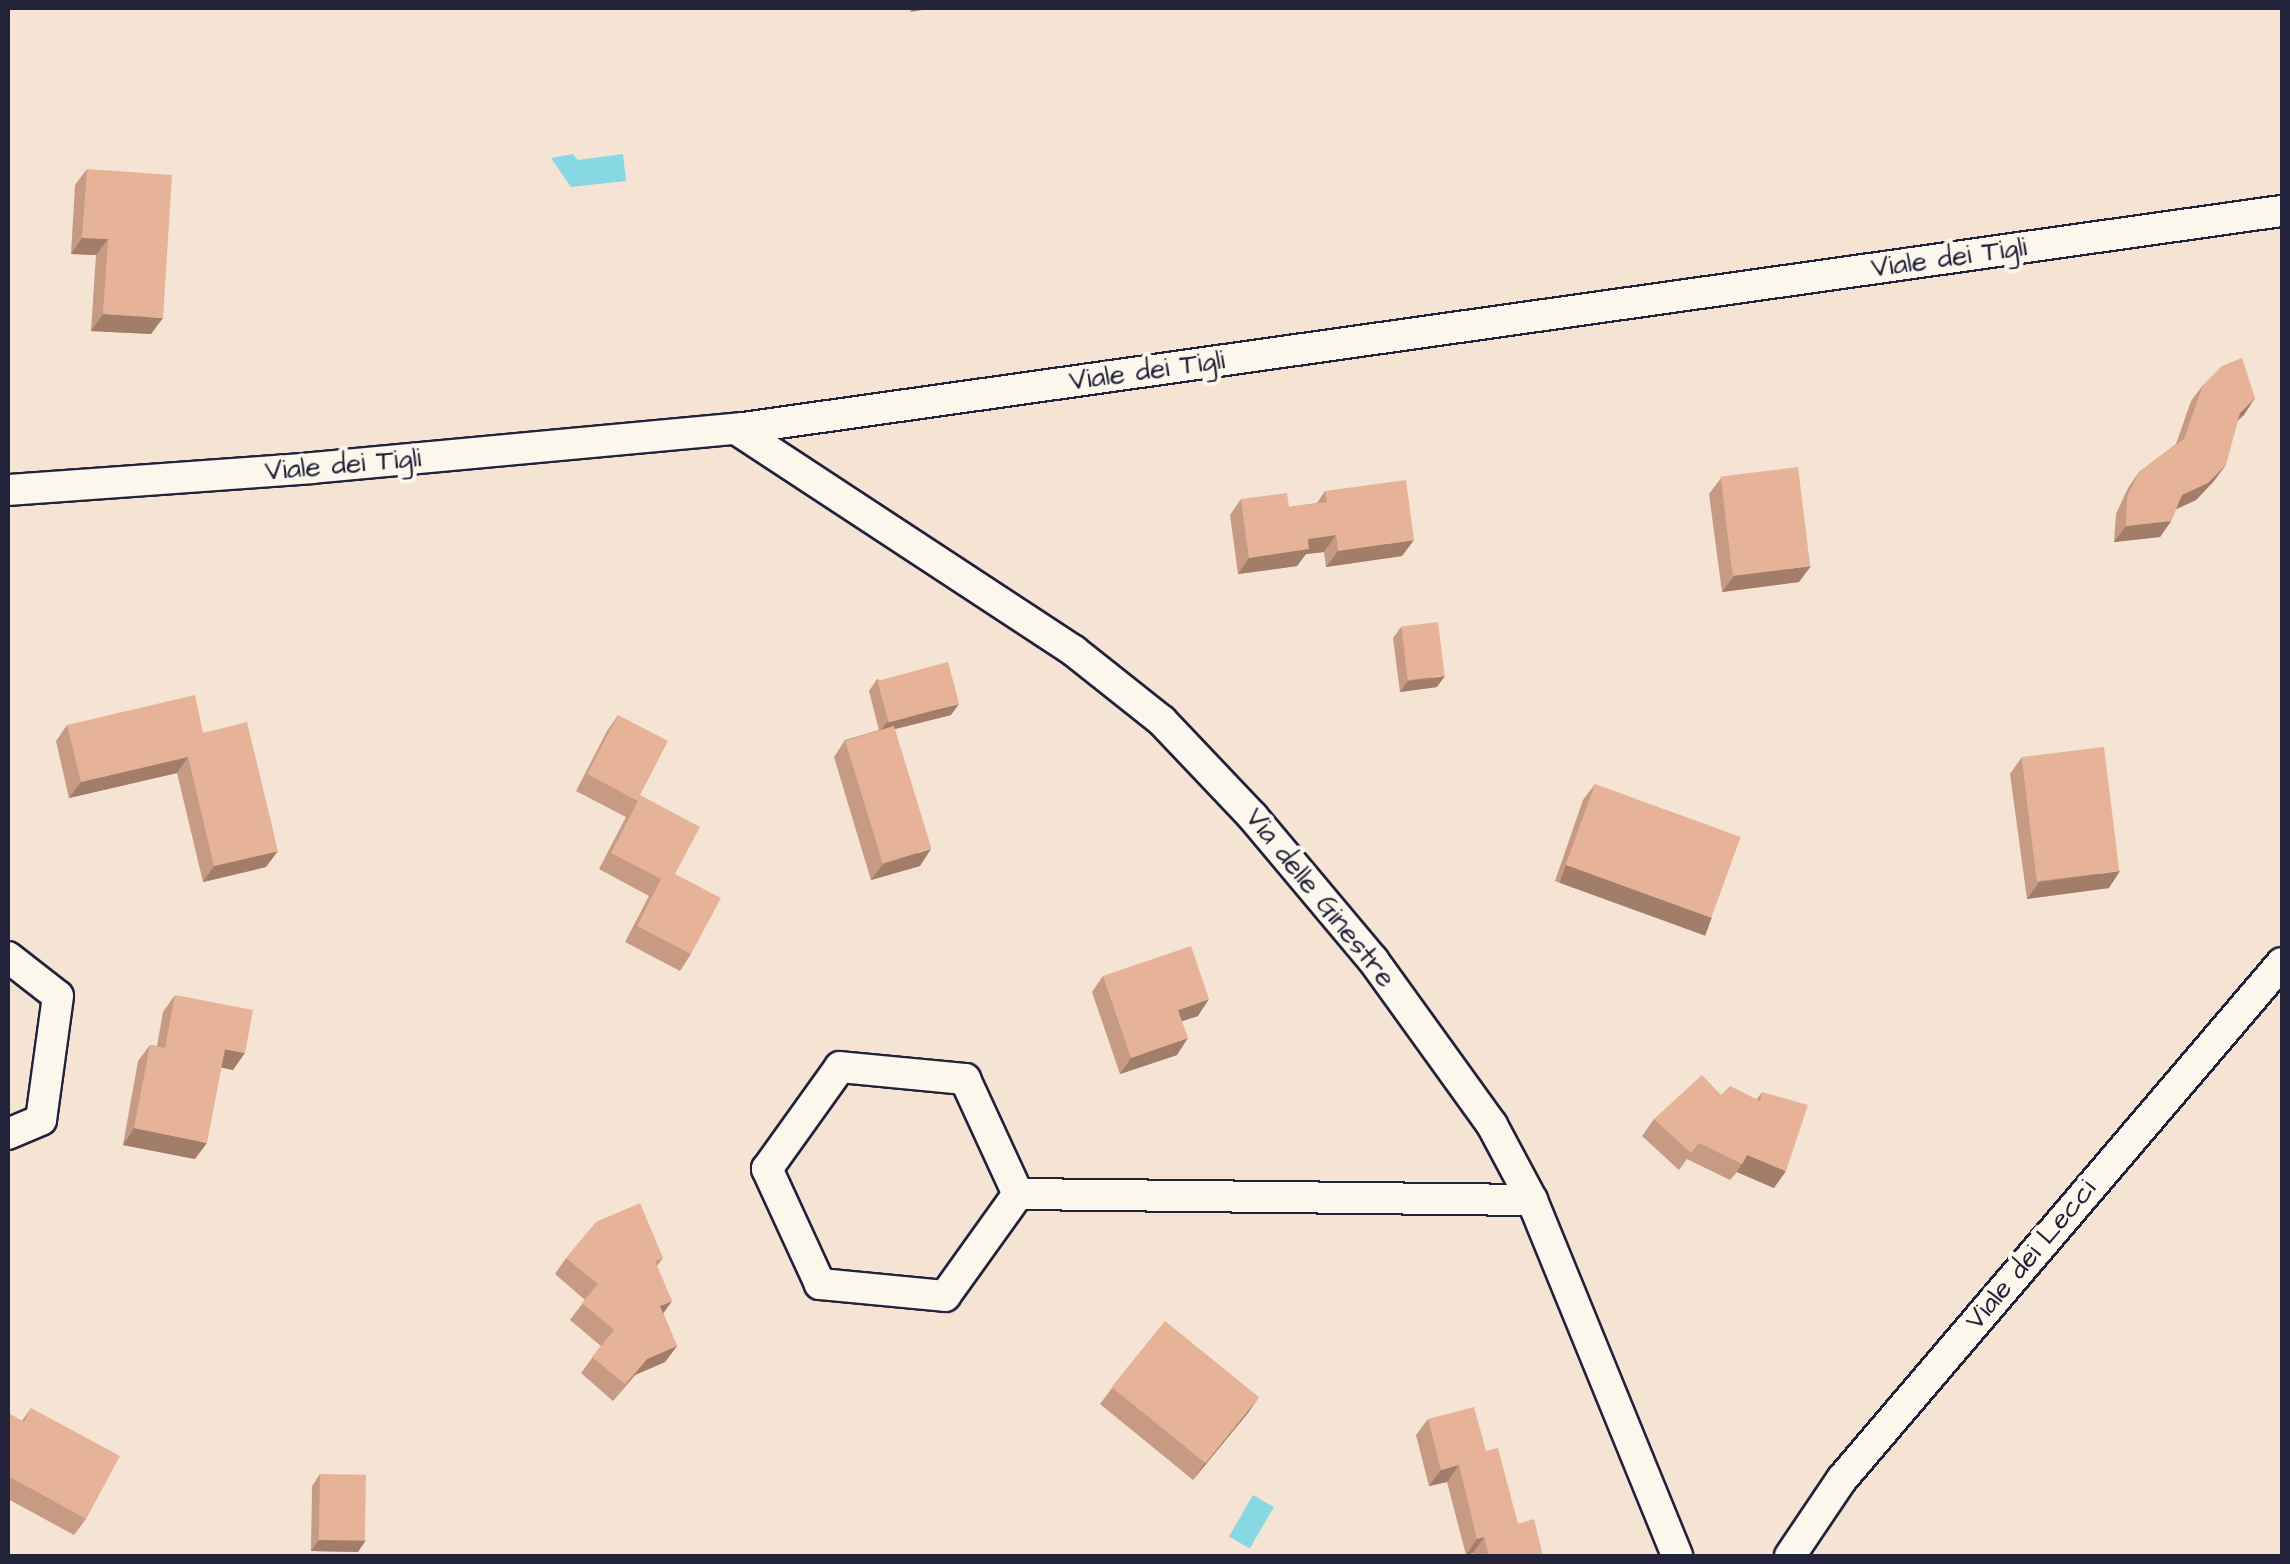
<!DOCTYPE html>
<html>
<head>
<meta charset="utf-8">
<style>
	body { margin:0 }
	#map { position:relative; width:2290px; height:1564px; overflow:hidden; background:#f5e3d3; font-family:"Architects Daughter",sans-serif }
	div>[style] { position:absolute }
	[style*='--x'] { left:calc(var(--x)*1px); top:calc(var(--y)*1px); width:calc(var(--w)*1px); rotate:calc(var(--a)*1deg) }
	.water>* { inset:0; background:#88d8e4; transform-origin:0 0 }
	.roads { filter:drop-shadow(2px 0 #22223b) drop-shadow(-2px 0 #22223b) drop-shadow(0 2px #22223b) drop-shadow(0 -2px #22223b) }
	.street>* { height:30px; margin:-15px; padding:0 15px; transform-origin:15px; border-radius:15px; background:#fbf7ec }
	.wall>* { inset:0; background:#c69a83 }
	.shaded-wall>* { inset:0; background:#a17d6a; transform-origin:0 0 }
	.building>* { inset:0; background:#e6b398; transform-origin:0 0 }
	span { translate:-50% -50%; white-space:nowrap; text-align:center; line-height:1.15; -webkit-text-stroke:8px #fbf7ec; paint-order:stroke }
	.street-label { font-size:28px; color:#22223b }
	.frame { position:absolute; inset:0; border:10px solid #22223b; pointer-events:none }
</style>
</head>
<body>
<div id="map">
	<div class="water">
		<div style="clip-path:polygon(573px 154px,578px 160px,623px 154px,626px 181px,571px 187px,551px 158px)"></div>
		<div style="left:1253px;top:1495px;width:24px;height:48px;rotate:30deg"></div>
	</div>
	<div class="roads">
		<div class="street">
			<div style="--x:736;--y:429;--w:404;--a:33.3"></div>
			<div style="--x:1074;--y:651;--w:112;--a:38.5"></div>
			<div style="--x:1162;--y:721;--w:132;--a:46.5"></div>
			<div style="--x:1253;--y:817;--w:187;--a:50"></div>
			<div style="--x:1373;--y:960;--w:203;--a:54.2"></div>
			<div style="--x:1492;--y:1125;--w:85;--a:61.9"></div>
			<div style="--x:1532;--y:1200;--w:384;--a:67.8"></div>
			<div style="--x:8;--y:490;--w:305;--a:-4.1"></div>
			<div style="--x:312;--y:468;--w:426;--a:-5.3"></div>
			<div style="--x:736;--y:429;--w:1561;--a:-8.03"></div>
			<div style="--x:8;--y:957;--w:63;--a:38"></div>
			<div style="--x:58;--y:996;--w:125;--a:97.8"></div>
			<div style="--x:41;--y:1120;--w:36;--a:157"></div>
			<div style="--x:840;--y:1067;--w:126;--a:5.5"></div>
			<div style="--x:965;--y:1079;--w:127;--a:65.3"></div>
			<div style="--x:1018;--y:1194;--w:125;--a:125.6"></div>
			<div style="--x:945;--y:1296;--w:126;--a:-174.5"></div>
			<div style="--x:820;--y:1284;--w:127;--a:-114.7"></div>
			<div style="--x:767;--y:1169;--w:125;--a:-54.4"></div>
			<div style="--x:1018;--y:1194;--w:514;--a:0.67"></div>
			<div style="--x:1790;--y:1556;--w:93;--a:-56"></div>
			<div style="--x:1842;--y:1479;--w:678;--a:-49.55"></div>
		</div>
	</div>
	<div class="wall">
		<div style="clip-path:polygon(87px 169px,151px 334px,91px 331px,96px 255px,71px 254px,75px 185px)"></div>
		<div style="clip-path:polygon(2203px 385px,2255px 398px,2238px 420px,2214px 481px,2196px 500px,2176px 509px,2171px 521px,2160px 537px,2114px 542px,2116px 514px,2128px 488px,2139px 472px,2176px 444px,2191px 401px)"></div>
		<div style="clip-path:polygon(1721px 478px,1799px 582px,1722px 592px,1709px 494px)"></div>
		<div style="clip-path:polygon(1325px 491px,1402px 556px,1326px 567px,1324px 552px,1306px 554px,1297px 566px,1238px 574px,1230px 515px,1241px 499px,1289px 507px,1317px 503px)"></div>
		<div style="clip-path:polygon(1401px 627px,1437px 687px,1400px 692px,1393px 638px)"></div>
		<div style="clip-path:polygon(877px 679px,951px 715px,895px 729px,920px 866px,871px 880px,834px 757px,845px 740px,879px 730px,869px 691px)"></div>
		<div style="clip-path:polygon(618px 715px,640px 795px,675px 874px,691px 954px,680px 971px,625px 942px,649px 896px,599px 869px,626px 817px,576px 791px,607px 731px)"></div>
		<div style="clip-path:polygon(67px 725px,203px 733px,266px 867px,203px 882px,177px 773px,69px 798px,56px 741px)"></div>
		<div style="clip-path:polygon(2022px 757px,2109px 888px,2027px 899px,2010px 774px)"></div>
		<div style="clip-path:polygon(1595px 784px,1712px 917px,1700px 933px,1555px 881px,1583px 800px)"></div>
		<div style="clip-path:polygon(1103px 976px,1198px 1016px,1182px 1021px,1177px 1055px,1120px 1074px,1092px 992px)"></div>
		<div style="clip-path:polygon(175px 995px,233px 1070px,221px 1067px,195px 1159px,123px 1145px,138px 1061px,150px 1045px,157px 1046px,163px 1012px)"></div>
		<div style="clip-path:polygon(1762px 1092px,1774px 1188px,1737px 1172px,1730px 1180px,1687px 1159px,1679px 1170px,1642px 1136px,1654px 1119px,1721px 1095px,1757px 1099px)"></div>
		<div style="clip-path:polygon(566px 1258px,663px 1258px,657px 1266px,663px 1313px,677px 1346px,665px 1362px,635px 1375px,613px 1401px,581px 1373px,601px 1346px,570px 1320px,585px 1300px,555px 1274px)"></div>
		<div style="clip-path:polygon(1112px 1388px,1259px 1397px,1193px 1480px,1100px 1404px)"></div>
		<div style="clip-path:polygon(31px 1408px,86px 1519px,74px 1535px,8px 1499px,8px 1413px,22px 1421px)"></div>
		<div style="clip-path:polygon(1428px 1419px,1486px 1451px,1518px 1524px,1543px 1556px,1473px 1556px,1473px 1553px,1466px 1555px,1447px 1482px,1429px 1486px,1416px 1435px)"></div>
		<div style="clip-path:polygon(320px 1474px,358px 1552px,311px 1551px,312px 1486px)"></div>
	</div>
	<div class="shaded-wall">
		<div style="clip-path:polygon(913px 8px,935px 8px,910px 12px)"></div>
		<div style="clip-path:polygon(82px 238px,108px 239px,96px 255px,71px 254px)"></div>
		<div style="clip-path:polygon(103px 314px,163px 318px,151px 334px,91px 331px)"></div>
		<div style="clip-path:polygon(2255px 398px,2244px 415px,2229px 429px,2240px 413px)"></div>
		<div style="clip-path:polygon(2226px 465px,2214px 481px,2196px 500px,2170px 512px,2182px 495px)"></div>
		<div style="clip-path:polygon(2171px 521px,2160px 537px,2114px 542px,2126px 526px)"></div>
		<div style="clip-path:polygon(1336px 535px,1324px 552px,1306px 554px,1297px 566px,1238px 574px,1249px 558px,1308px 539px)"></div>
		<div style="clip-path:polygon(1414px 540px,1402px 556px,1326px 567px,1338px 551px)"></div>
		<div style="clip-path:polygon(1811px 566px,1799px 582px,1722px 592px,1734px 576px)"></div>
		<div style="clip-path:polygon(1445px 676px,1437px 687px,1400px 692px,1408px 681px)"></div>
		<div style="clip-path:polygon(959px 704px,951px 715px,879px 733px,887px 722px)"></div>
		<div style="clip-path:polygon(188px 757px,177px 773px,69px 798px,81px 782px)"></div>
		<div style="clip-path:polygon(931px 849px,920px 866px,871px 880px,883px 864px)"></div>
		<div style="clip-path:polygon(278px 851px,266px 867px,203px 882px,214px 866px)"></div>
		<div style="left:1566px;top:865px;width:155px;height:19px;rotate:20deg"></div>
		<div style="clip-path:polygon(2120px 871px,2109px 888px,2027px 899px,2039px 882px)"></div>
		<div style="clip-path:polygon(1209px 999px,1198px 1016px,1167px 1026px,1178px 1010px)"></div>
		<div style="clip-path:polygon(1188px 1038px,1177px 1055px,1120px 1074px,1131px 1058px)"></div>
		<div style="clip-path:polygon(225px 1049px,245px 1053px,233px 1070px,213px 1066px)"></div>
		<div style="clip-path:polygon(134px 1128px,207px 1143px,195px 1159px,123px 1145px)"></div>
		<div style="clip-path:polygon(1747px 1155px,1786px 1171px,1774px 1188px,1737px 1172px)"></div>
		<div style="clip-path:polygon(672px 1301px,660px 1318px,660px 1306px)"></div>
		<div style="clip-path:polygon(677px 1346px,665px 1362px,635px 1375px,613px 1401px,647px 1359px)"></div>
		<div style="clip-path:polygon(1259px 1397px,1248px 1413px,1193px 1480px,1205px 1463px)"></div>
		<div style="clip-path:polygon(1459px 1465px,1447px 1482px,1429px 1486px,1441px 1470px)"></div>
		<div style="clip-path:polygon(1484px 1537px,1473px 1553px,1466px 1555px,1477px 1539px)"></div>
		<div style="clip-path:polygon(319px 1540px,366px 1540px,358px 1552px,311px 1551px)"></div>
	</div>
	<div class="building">
		<div style="clip-path:polygon(87px 169px,172px 175px,163px 318px,103px 314px,108px 239px,82px 238px)"></div>
		<div style="clip-path:polygon(2242px 358px,2255px 398px,2240px 413px,2226px 465px,2208px 483px,2182px 495px,2171px 521px,2126px 526px,2127px 497px,2139px 472px,2184px 439px,2203px 385px,2222px 366px)"></div>
		<div style="left:1798px;top:467px;width:100px;height:78px;rotate:83deg"></div>
		<div style="clip-path:polygon(1406px 480px,1414px 540px,1338px 551px,1336px 535px,1308px 539px,1309px 549px,1249px 558px,1241px 499px,1287px 493px,1289px 507px,1327px 502px,1325px 491px)"></div>
		<div style="left:1438px;top:622px;width:54px;height:37px;rotate:83deg"></div>
		<div style="left:948px;top:662px;width:43px;height:73px;rotate:75deg"></div>
		<div style="clip-path:polygon(195px 695px,203px 733px,247px 722px,278px 851px,214px 866px,188px 757px,81px 782px,67px 725px)"></div>
		<div style="clip-path:polygon(618px 715px,668px 741px,640px 795px,700px 827px,675px 874px,721px 898px,691px 954px,637px 926px,661px 879px,611px 853px,638px 801px,587px 774px)"></div>
		<div style="left:894px;top:726px;width:128px;height:51px;rotate:73deg"></div>
		<div style="left:2104px;top:747px;width:125px;height:83px;rotate:83deg"></div>
		<div style="left:1595px;top:784px;width:155px;height:86px;rotate:20deg"></div>
		<div style="clip-path:polygon(1191px 946px,1209px 999px,1178px 1010px,1188px 1038px,1131px 1058px,1103px 976px)"></div>
		<div style="clip-path:polygon(175px 995px,253px 1010px,245px 1053px,225px 1049px,207px 1143px,134px 1128px,150px 1045px,165px 1048px)"></div>
		<div style="clip-path:polygon(1702px 1075px,1721px 1095px,1730px 1086px,1760px 1101px,1762px 1092px,1808px 1105px,1786px 1171px,1747px 1155px,1742px 1164px,1699px 1143px,1691px 1153px,1654px 1119px)"></div>
		<div style="clip-path:polygon(640px 1203px,663px 1258px,655px 1261px,672px 1301px,660px 1306px,677px 1346px,647px 1359px,625px 1384px,592px 1357px,614px 1330px,582px 1303px,598px 1284px,566px 1258px,596px 1222px)"></div>
		<div style="left:1165px;top:1321px;width:121px;height:85px;rotate:39deg"></div>
		<div style="clip-path:polygon(1474px 1407px,1486px 1451px,1498px 1448px,1518px 1524px,1534px 1519px,1543px 1556px,1489px 1556px,1484px 1537px,1477px 1539px,1459px 1465px,1441px 1470px,1428px 1419px)"></div>
		<div style="clip-path:polygon(31px 1408px,120px 1456px,86px 1519px,8px 1476px,8px 1413px,24px 1422px)"></div>
		<div style="left:320px;top:1474px;width:46px;height:66px;rotate:1deg"></div>
	</div>
	<div class="street-label">
		<span style="left:1949px;top:258px;rotate:-8deg">Viale dei Tigli</span>
		<span style="left:1147px;top:371px;rotate:-8deg">Viale dei Tigli</span>
		<span style="left:343px;top:465px;rotate:-5deg">Viale dei Tigli</span>
		<span style="left:1320px;top:898px;rotate:51deg">Via delle Ginestre</span>
		<span style="left:2031px;top:1255px;rotate:-50deg">Viale dei Lecci</span>
	</div>
	<div class="frame"></div>
</div>
</body>
</html>
